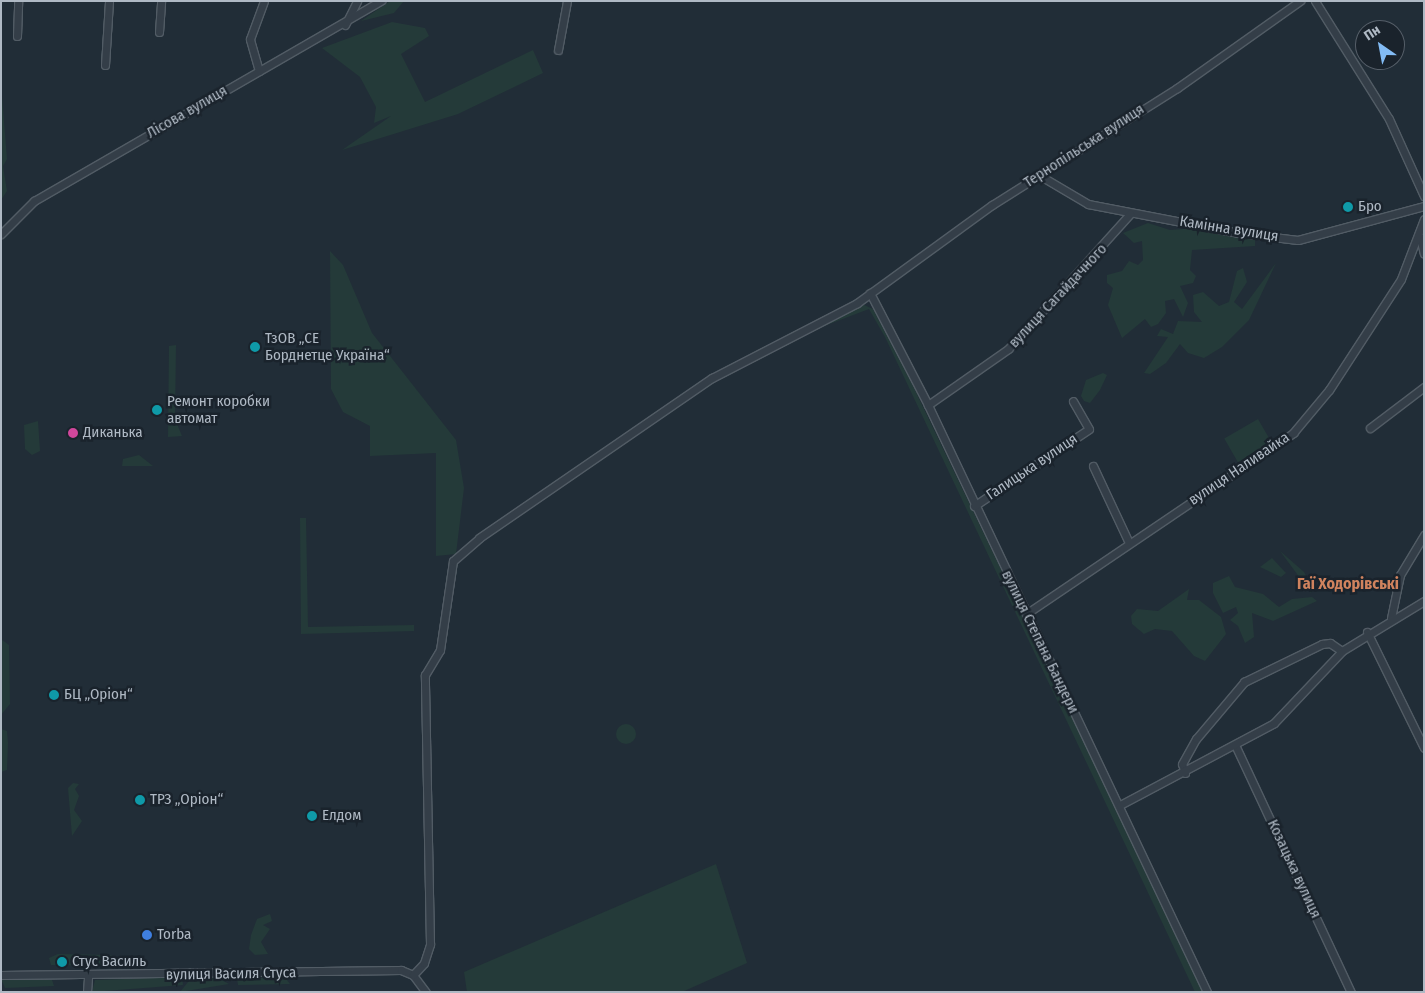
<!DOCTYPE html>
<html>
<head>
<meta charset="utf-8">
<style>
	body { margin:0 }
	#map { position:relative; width:1425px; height:993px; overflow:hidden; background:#212d37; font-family:"Fira Sans Condensed",sans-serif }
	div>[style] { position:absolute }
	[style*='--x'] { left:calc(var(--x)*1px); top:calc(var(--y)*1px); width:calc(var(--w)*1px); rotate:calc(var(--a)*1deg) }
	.green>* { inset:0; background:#243a39; transform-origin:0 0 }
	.round { border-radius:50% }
	.roads { filter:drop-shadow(1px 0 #525c65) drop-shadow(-1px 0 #525c65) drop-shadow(0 1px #525c65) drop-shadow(0 -1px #525c65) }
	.minor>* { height:7px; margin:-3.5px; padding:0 3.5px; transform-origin:3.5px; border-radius:3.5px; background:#343e48 }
	.dots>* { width:14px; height:14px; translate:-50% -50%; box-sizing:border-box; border:2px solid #1a232c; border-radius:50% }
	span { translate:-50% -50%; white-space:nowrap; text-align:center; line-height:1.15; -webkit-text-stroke:5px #1a232c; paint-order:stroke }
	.street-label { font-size:15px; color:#afb9c4 }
	.poi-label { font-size:15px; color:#afb9c4 }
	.left { translate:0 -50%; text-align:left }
	.neighbourhood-label { font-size:16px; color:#d0835e; font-weight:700 }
	.frame { position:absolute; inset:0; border:2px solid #afb9c4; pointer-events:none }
	.north { position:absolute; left:1355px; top:20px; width:50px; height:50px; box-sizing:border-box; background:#1a232c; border:1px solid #565f69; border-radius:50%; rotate:327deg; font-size:14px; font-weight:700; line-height:20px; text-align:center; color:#afb9c4 }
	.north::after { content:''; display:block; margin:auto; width:18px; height:22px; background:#83bcf5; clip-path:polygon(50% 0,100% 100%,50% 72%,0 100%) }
</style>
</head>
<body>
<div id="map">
	<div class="green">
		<div style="clip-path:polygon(390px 1px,404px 1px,394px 13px,361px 21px)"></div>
		<div style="clip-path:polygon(392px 22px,425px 28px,429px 36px,401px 54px,425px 102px,533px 50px,543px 73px,458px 114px,342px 150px,391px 116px,374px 123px,376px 107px,360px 77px,322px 48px)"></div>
		<div style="clip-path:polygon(1px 83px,7px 159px,3px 166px,7px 191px,1px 200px)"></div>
		<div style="clip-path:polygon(1148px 223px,1170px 230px,1197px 228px,1255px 239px,1255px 246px,1192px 250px,1190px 270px,1196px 276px,1193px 283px,1180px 286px,1188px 303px,1183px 317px,1174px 299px,1165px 301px,1166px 313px,1158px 324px,1151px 327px,1145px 319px,1122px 338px,1108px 305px,1113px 288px,1107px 283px,1107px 275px,1122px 271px,1129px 261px,1138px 265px,1143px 260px,1142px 241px,1134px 243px,1123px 233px)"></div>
		<div style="clip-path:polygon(330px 251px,343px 265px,372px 333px,456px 440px,464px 488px,456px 554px,436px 556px,436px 453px,370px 456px,370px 426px,343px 412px,331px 389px)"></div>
		<div style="clip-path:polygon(1276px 263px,1249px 320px,1222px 347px,1204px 358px,1188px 353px,1180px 344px,1166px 363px,1150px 374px,1144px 373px,1168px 337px,1157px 336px,1161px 329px,1173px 334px,1178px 321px,1202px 322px,1194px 312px,1193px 295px,1203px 292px,1219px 306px,1229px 302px,1237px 271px,1243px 268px,1247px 282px,1234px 302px,1242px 309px)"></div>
		<div style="clip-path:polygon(862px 304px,873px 309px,912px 384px,1204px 992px,1195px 992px,885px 337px,869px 309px,819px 328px)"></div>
		<div style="clip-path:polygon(176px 345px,175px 419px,182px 436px,168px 437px,169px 346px)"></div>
		<div style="clip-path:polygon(1103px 373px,1107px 375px,1100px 390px,1090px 403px,1084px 401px,1081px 396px,1086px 380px)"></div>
		<div style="left:1258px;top:419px;width:30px;height:39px;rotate:60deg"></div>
		<div style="clip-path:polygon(38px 421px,40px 451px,32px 455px,25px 449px,24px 425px)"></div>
		<div style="clip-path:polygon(139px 455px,153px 466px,122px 466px,123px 459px)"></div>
		<div style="clip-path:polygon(300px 518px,306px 518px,308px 627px,414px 625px,414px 631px,301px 634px)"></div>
		<div style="clip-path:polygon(1280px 551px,1304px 572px,1312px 586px,1311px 593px)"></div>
		<div style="clip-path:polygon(1272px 558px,1286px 573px,1281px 577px,1260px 567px)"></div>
		<div style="clip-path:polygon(1229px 576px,1235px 587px,1263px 594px,1279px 607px,1292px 599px,1312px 597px,1317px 601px,1273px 621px,1252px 613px,1254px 637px,1245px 643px,1238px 626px,1230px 620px,1238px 613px,1236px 607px,1223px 613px,1213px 593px,1213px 583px)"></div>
		<div style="clip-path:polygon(1189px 589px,1187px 600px,1199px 600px,1221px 617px,1226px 634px,1205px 661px,1194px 656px,1172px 631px,1155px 629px,1144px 634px,1132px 624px,1131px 616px,1137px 609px,1158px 611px)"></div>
		<div style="clip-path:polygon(1px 639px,9px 645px,10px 704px,1px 715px)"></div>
		<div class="round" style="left:616px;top:724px;width:20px;height:20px"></div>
		<div style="clip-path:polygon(1px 729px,7px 731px,8px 743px,7px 770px,1px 772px)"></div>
		<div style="clip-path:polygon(73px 783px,79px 784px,75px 789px,79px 796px,74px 810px,82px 821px,72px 836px,68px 788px)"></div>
		<div style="clip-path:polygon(716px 864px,747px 963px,682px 992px,467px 992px,464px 972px)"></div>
		<div style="clip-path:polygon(270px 914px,272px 921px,263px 925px,270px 929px,261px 942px,268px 954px,255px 955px,249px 949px,251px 935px,257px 919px)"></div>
		<div style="clip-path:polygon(58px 954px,110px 955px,128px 961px,120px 966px,51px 965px,49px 958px)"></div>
		<div style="clip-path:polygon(242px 976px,287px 980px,290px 984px,238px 985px,237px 978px)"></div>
		<div style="clip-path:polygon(182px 977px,183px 985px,92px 992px,95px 980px)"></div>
		<div style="clip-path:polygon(192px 977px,216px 977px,229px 984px,180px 992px)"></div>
		<div style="clip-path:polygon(1px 979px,52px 980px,54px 986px,5px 988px)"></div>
	</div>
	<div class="roads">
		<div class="minor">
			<div style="--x:1315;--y:1;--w:139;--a:57.9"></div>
			<div style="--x:1389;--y:119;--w:85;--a:65.6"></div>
			<div style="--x:345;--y:25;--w:27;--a:-63"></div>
			<div style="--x:159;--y:32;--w:31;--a:-86"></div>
			<div style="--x:17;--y:36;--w:35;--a:-88"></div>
			<div style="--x:558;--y:50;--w:50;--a:-79.6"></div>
			<div style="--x:105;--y:65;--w:64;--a:-86.4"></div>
			<div style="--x:259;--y:71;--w:33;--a:-106"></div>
			<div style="--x:250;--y:39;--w:40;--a:-69.8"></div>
			<div style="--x:1039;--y:175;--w:57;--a:30.6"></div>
			<div style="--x:1088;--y:204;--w:148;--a:10.9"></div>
			<div style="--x:1233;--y:232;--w:65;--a:7"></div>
			<div style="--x:1298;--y:240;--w:131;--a:-15.1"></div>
			<div style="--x:1;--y:234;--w:47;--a:-45"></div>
			<div style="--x:34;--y:201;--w:401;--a:-30"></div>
			<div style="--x:1420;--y:237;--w:17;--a:77"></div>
			<div style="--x:870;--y:293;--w:126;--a:62.6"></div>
			<div style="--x:928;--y:405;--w:650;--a:64.58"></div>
			<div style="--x:928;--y:405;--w:98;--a:-35"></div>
			<div style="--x:1008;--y:349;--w:182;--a:-47.9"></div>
			<div style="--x:1370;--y:428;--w:68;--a:-37.2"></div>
			<div style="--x:1093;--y:466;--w:85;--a:64.9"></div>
			<div style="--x:974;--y:506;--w:138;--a:-33.8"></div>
			<div style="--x:1089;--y:429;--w:32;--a:-120"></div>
			<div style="--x:1026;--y:614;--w:323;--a:-34.1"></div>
			<div style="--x:1293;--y:433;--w:56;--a:-50.1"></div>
			<div style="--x:1329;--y:390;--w:132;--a:-57"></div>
			<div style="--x:1401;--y:279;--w:64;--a:-69"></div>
			<div style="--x:1391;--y:618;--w:44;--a:-78.2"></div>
			<div style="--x:1400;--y:575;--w:47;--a:-59"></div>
			<div style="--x:1367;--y:632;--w:129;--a:63.8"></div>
			<div style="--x:1236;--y:747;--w:271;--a:64.9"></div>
			<div style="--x:1185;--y:773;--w:9;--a:-108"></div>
			<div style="--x:1182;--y:764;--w:29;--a:-61"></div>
			<div style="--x:1196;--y:739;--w:75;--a:-49.9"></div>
			<div style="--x:1244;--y:682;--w:87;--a:-26"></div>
			<div style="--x:1322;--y:644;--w:8;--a:-7"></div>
			<div style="--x:1330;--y:643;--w:14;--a:34"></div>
			<div style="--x:1120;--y:805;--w:174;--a:-28"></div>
			<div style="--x:1274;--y:723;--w:99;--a:-46.6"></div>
			<div style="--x:1342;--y:651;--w:96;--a:-31.4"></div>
			<div style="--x:1;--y:975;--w:400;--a:-0.7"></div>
			<div style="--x:401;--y:970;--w:13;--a:23"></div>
			<div style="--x:413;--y:975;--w:21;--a:53"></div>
			<div style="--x:413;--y:975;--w:16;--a:-47"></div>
			<div style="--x:424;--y:963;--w:20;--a:-72"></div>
			<div style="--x:430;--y:944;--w:269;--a:-91.1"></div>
			<div style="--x:425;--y:675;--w:29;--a:-59"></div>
			<div style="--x:440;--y:650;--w:90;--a:-81.7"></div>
			<div style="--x:453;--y:561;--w:35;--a:-41"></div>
			<div style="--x:479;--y:538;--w:283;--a:-34.5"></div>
			<div style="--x:712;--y:378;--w:163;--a:-27.3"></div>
			<div style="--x:857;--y:303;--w:167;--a:-36"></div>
			<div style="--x:992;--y:205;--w:219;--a:-32.3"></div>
			<div style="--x:1177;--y:88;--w:151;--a:-35.3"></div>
			<div style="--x:87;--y:992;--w:15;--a:-86"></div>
		</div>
	</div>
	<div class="dots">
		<div style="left:1348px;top:207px;background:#0f9aa8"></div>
		<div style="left:255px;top:347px;background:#0f9aa8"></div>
		<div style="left:157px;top:410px;background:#0f9aa8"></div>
		<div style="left:73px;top:433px;background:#d1479c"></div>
		<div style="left:54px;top:695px;background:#0f9aa8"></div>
		<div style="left:140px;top:800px;background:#0f9aa8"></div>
		<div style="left:312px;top:816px;background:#0f9aa8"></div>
		<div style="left:147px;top:935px;background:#3f7fe0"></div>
		<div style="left:62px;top:962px;background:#0f9aa8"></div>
	</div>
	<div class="street-label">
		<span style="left:187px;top:112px;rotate:-30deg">Лісова вулиця</span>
		<span style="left:1084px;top:146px;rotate:-33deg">Тернопільська вулиця</span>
		<span style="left:1229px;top:229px;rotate:9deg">Камінна вулиця</span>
		<span style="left:1058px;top:296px;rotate:-47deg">вулиця Сагайдачного</span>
		<span style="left:1032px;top:467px;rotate:-34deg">Галицька вулиця</span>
		<span style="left:1239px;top:469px;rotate:-34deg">вулиця Наливайка</span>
		<span style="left:1040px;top:642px;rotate:64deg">вулиця Степана Бандери</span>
		<span style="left:1294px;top:869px;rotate:65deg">Козацька вулиця</span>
		<span style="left:231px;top:974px;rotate:-1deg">вулиця Василя Стуса</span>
	</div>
	<div class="poi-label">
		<span class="left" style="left:1358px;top:207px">Бро</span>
		<span class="left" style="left:265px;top:347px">ТзОВ „СЕ<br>Борднетце Україна“</span>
		<span class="left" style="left:167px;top:410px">Ремонт коробки<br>автомат</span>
		<span class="left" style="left:83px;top:433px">Диканька</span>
		<span class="left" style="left:64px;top:695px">БЦ „Оріон“</span>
		<span class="left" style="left:150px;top:800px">ТРЗ „Оріон“</span>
		<span class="left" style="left:322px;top:816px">Елдом</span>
		<span class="left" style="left:157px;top:935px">Torba</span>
		<span class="left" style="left:72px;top:962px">Стус Василь</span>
	</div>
	<div class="neighbourhood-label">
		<span style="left:1348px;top:584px">Гаї Ходорівські</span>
	</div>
	<div class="frame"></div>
	<div class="north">Пн</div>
</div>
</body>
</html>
